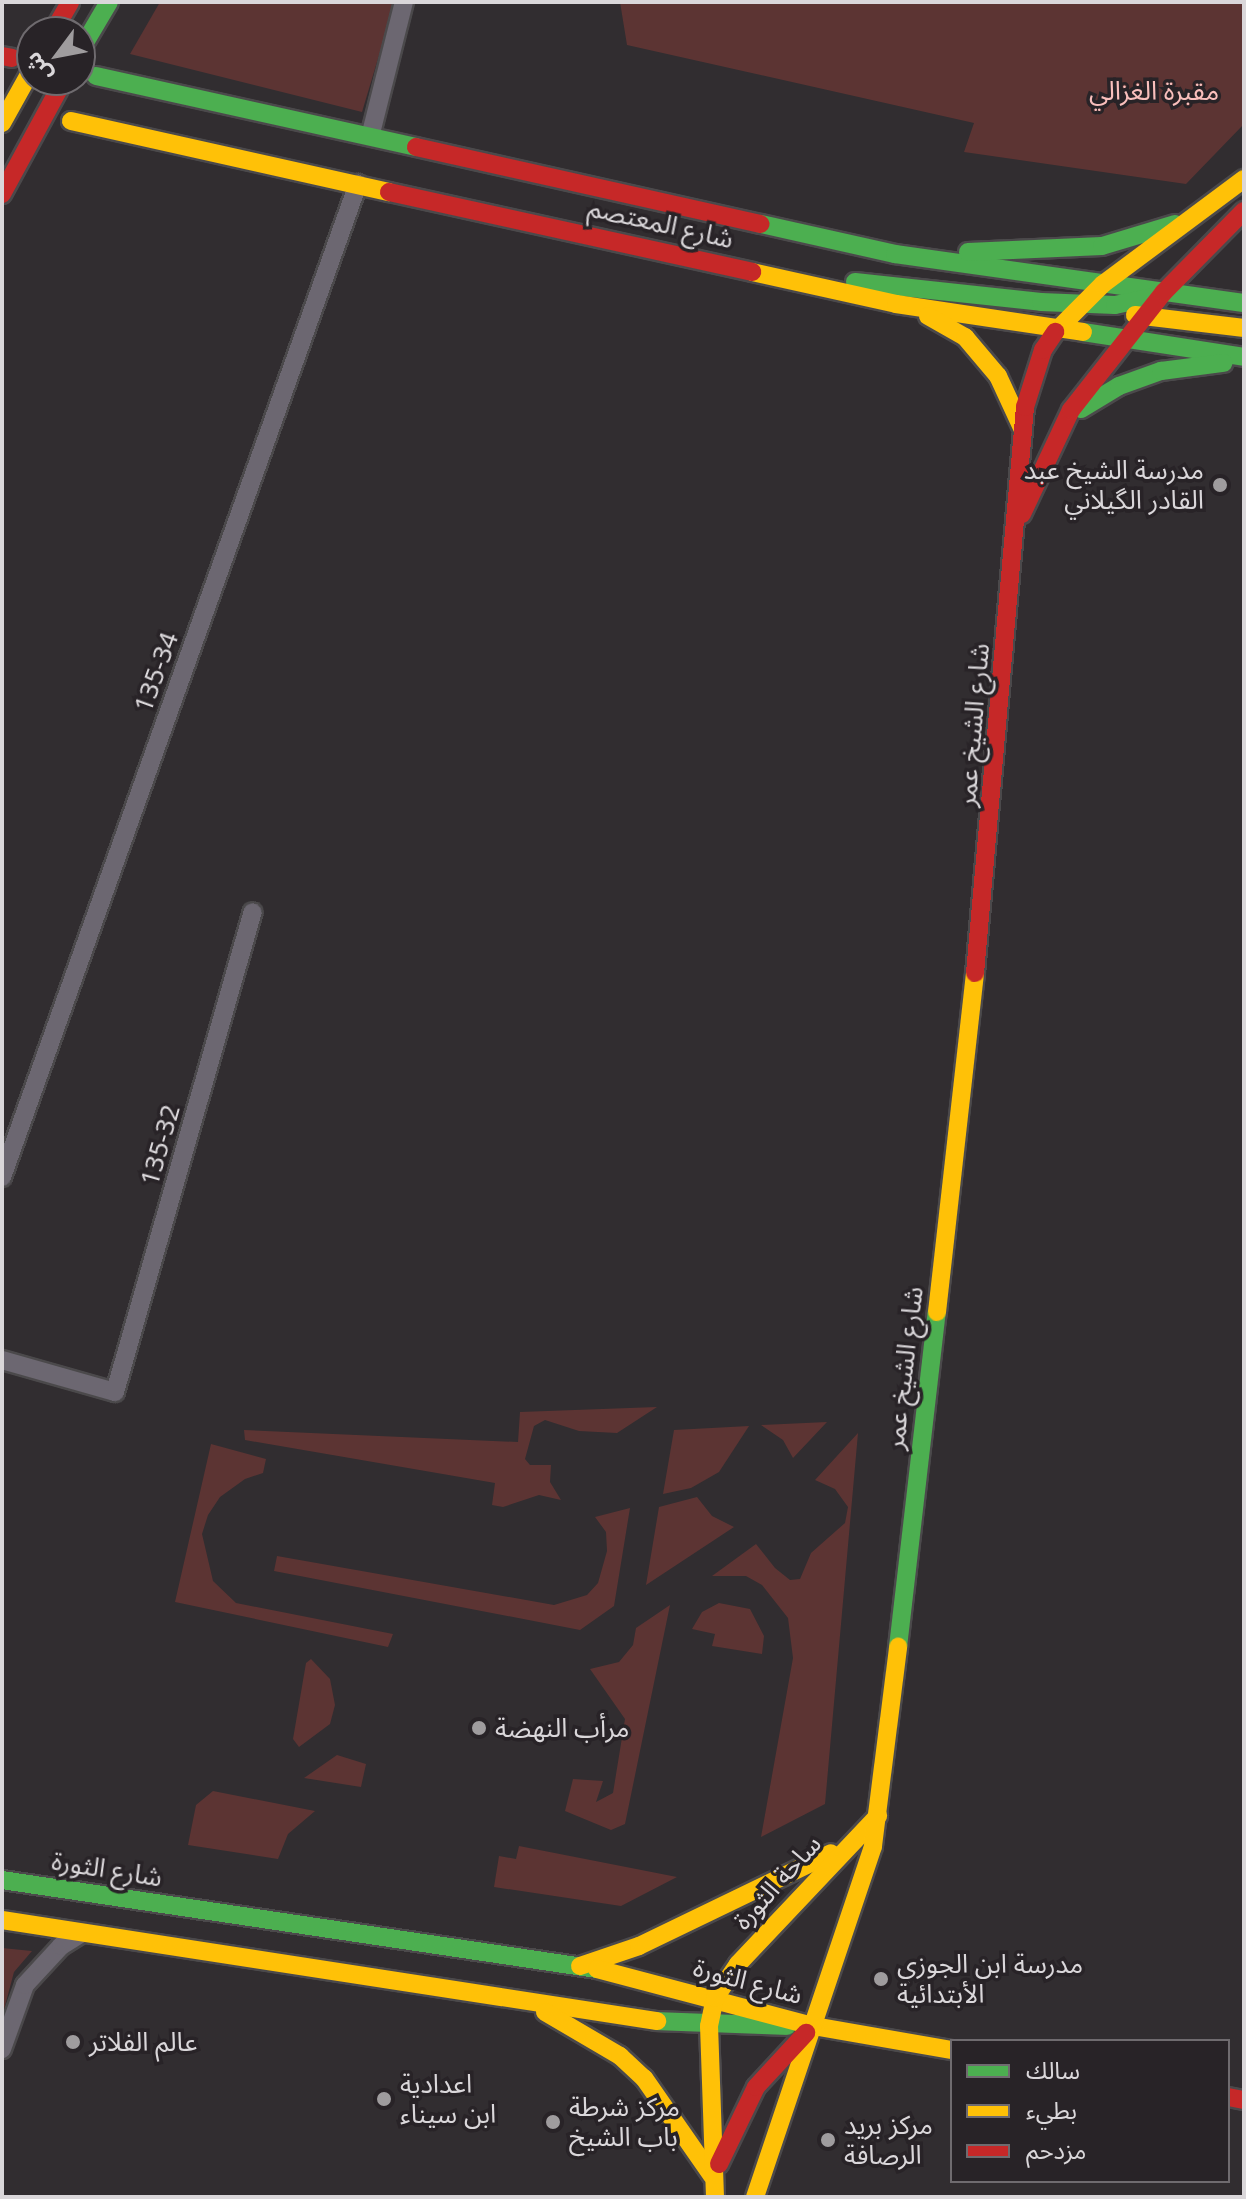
<!DOCTYPE html>
<html>
<head>
<meta charset="utf-8">
<style>
	body { margin:0 }
	#map { position:relative; width:1246px; height:2199px; overflow:hidden; background:#312d30; font-family:"Noto Sans","Noto Sans Arabic",sans-serif }
	div>[style] { position:absolute }
	[style*='--x'] { left:calc(var(--x)*1px); top:calc(var(--y)*1px); width:calc(var(--w)*1px); rotate:calc(var(--a)*1deg) }
	.green>* { inset:0; background:#5c3433 }
	.roads { filter:drop-shadow(2px 0 #4b494b) drop-shadow(-2px 0 #4b494b) drop-shadow(0 2px #4b494b) drop-shadow(0 -2px #4b494b) }
	.street>* { height:18px; margin:-9px; padding:0 9px; transform-origin:9px; border-radius:9px; background:#6c6771 }
	.fast>* { height:18px; margin:-9px; padding:0 9px; transform-origin:9px; border-radius:9px; background:#4caf50 }
	.slow>* { height:18px; margin:-9px; padding:0 9px; transform-origin:9px; border-radius:9px; background:#ffc107 }
	.jam>* { height:18px; margin:-9px; padding:0 9px; transform-origin:9px; border-radius:9px; background:#c62828 }
	.bridges { filter:drop-shadow(2px 0 #4b494b) drop-shadow(-2px 0 #4b494b) drop-shadow(0 2px #4b494b) drop-shadow(0 -2px #4b494b) }
	.slow-bridge>* { height:18px; margin:-9px; padding:0 9px; transform-origin:9px; border-radius:9px; background:#ffc107 }
	.jam-bridge>* { height:18px; margin:-9px; padding:0 9px; transform-origin:9px; border-radius:9px; background:#c62828 }
	.dots>* { width:22px; height:22px; translate:-50% -50%; box-sizing:border-box; border:4px solid #282327; border-radius:50% }
	span { translate:-50% -50%; white-space:nowrap; text-align:center; line-height:1.15; -webkit-text-stroke:7px #282327; paint-order:stroke }
	.park-label { font-size:26px; color:#f9bfbc }
	.street-label { font-size:26px; color:#dad7da }
	.poi-label { font-size:26px; color:#dad7da }
	.right { translate:-100% -50%; text-align:right }
	.left { translate:0 -50%; text-align:left }
	.frame { position:absolute; inset:0; border:4px solid #dad7da; pointer-events:none }
	.legend { position:absolute; left:950px; top:2039px; width:280px; height:144px; box-sizing:border-box; background:#282327; border:2px solid #6f6b6f; margin:0; padding:10px 14px; list-style:none; font-size:24px; color:#dad7da }
	.legend li { display:flex; align-items:center; gap:16px; height:40px }
	.legend b { width:40px; border:2px solid #6f6b6f }
	.north { position:absolute; left:16px; top:16px; width:80px; height:80px; box-sizing:border-box; background:#282327; border:2px solid #6f6b6f; border-radius:50%; rotate:238deg; font-size:22px; font-weight:700; line-height:32px; text-align:center; color:#dad7da }
	.north::after { content:''; display:block; margin:auto; width:28px; height:36px; background:#9f9c9e; clip-path:polygon(50% 0,100% 100%,50% 72%,0 100%) }
</style>
</head>
<body>
<div id="map">
	<div class="green">
		<div style="clip-path:polygon(160px 2px,395px 2px,362px 112px,130px 54px)"></div>
		<div style="clip-path:polygon(620px 2px,1244px 2px,1244px 124px,1186px 184px,964px 152px,974px 123px,627px 45px)"></div>
		<div style="clip-path:polygon(657px 1407px,617px 1433px,579px 1431px,545px 1420px,534px 1426px,525px 1459px,530px 1465px,551px 1465px,550px 1482px,561px 1500px,539px 1495px,503px 1507px,492px 1505px,495px 1483px,245px 1440px,244px 1430px,518px 1442px,520px 1412px)"></div>
		<div style="clip-path:polygon(827px 1422px,793px 1458px,783px 1440px,761px 1425px)"></div>
		<div style="clip-path:polygon(749px 1426px,719px 1472px,691px 1488px,663px 1494px,674px 1430px)"></div>
		<div style="clip-path:polygon(858px 1433px,825px 1804px,761px 1837px,793px 1658px,788px 1618px,762px 1585px,746px 1576px,712px 1576px,756px 1544px,775px 1568px,790px 1580px,800px 1579px,811px 1553px,845px 1523px,848px 1507px,835px 1489px,815px 1480px)"></div>
		<div style="clip-path:polygon(211px 1444px,266px 1459px,263px 1473px,245px 1479px,220px 1497px,208px 1515px,202px 1534px,213px 1581px,236px 1603px,393px 1634px,388px 1647px,175px 1602px)"></div>
		<div style="clip-path:polygon(697px 1497px,712px 1516px,734px 1527px,646px 1585px,659px 1507px)"></div>
		<div style="clip-path:polygon(630px 1508px,614px 1606px,580px 1630px,274px 1571px,277px 1556px,554px 1605px,587px 1595px,598px 1583px,607px 1551px,606px 1532px,595px 1517px)"></div>
		<div style="clip-path:polygon(719px 1603px,750px 1609px,764px 1636px,762px 1654px,712px 1646px,715px 1634px,692px 1629px,702px 1612px)"></div>
		<div style="clip-path:polygon(670px 1605px,625px 1824px,611px 1830px,565px 1811px,573px 1779px,603px 1781px,596px 1802px,613px 1793px,625px 1719px,590px 1669px,619px 1662px,633px 1645px,636px 1628px)"></div>
		<div style="clip-path:polygon(311px 1659px,330px 1679px,335px 1705px,330px 1724px,299px 1747px,293px 1739px,306px 1663px)"></div>
		<div style="clip-path:polygon(337px 1755px,366px 1764px,361px 1787px,304px 1778px)"></div>
		<div style="clip-path:polygon(213px 1791px,315px 1811px,288px 1834px,278px 1859px,188px 1845px,196px 1805px)"></div>
		<div style="clip-path:polygon(519px 1846px,677px 1877px,621px 1906px,494px 1887px,499px 1856px,516px 1859px)"></div>
		<div style="clip-path:polygon(2px 1948px,32px 1951px,14px 1972px,2px 2017px)"></div>
	</div>
	<div class="roads">
		<div class="street">
			<div style="--x:371;--y:133;--w:135;--a:-75.9"></div>
			<div style="--x:2;--y:1177;--w:1055;--a:-70.28"></div>
			<div style="--x:2;--y:1360;--w:117;--a:15.8"></div>
			<div style="--x:115;--y:1392;--w:499;--a:-74"></div>
			<div style="--x:2;--y:2049;--w:68;--a:-70.2"></div>
			<div style="--x:25;--y:1985;--w:53;--a:-47.3"></div>
			<div style="--x:61;--y:1946;--w:25;--a:-32"></div>
		</div>
		<div class="fast">
			<div style="--x:80;--y:51;--w:57;--a:-59.4"></div>
			<div style="--x:96;--y:76;--w:328;--a:12.5"></div>
			<div style="--x:761;--y:224;--w:137;--a:12.6"></div>
			<div style="--x:895;--y:254;--w:352;--a:8"></div>
			<div style="--x:968;--y:252;--w:134;--a:-2.6"></div>
			<div style="--x:1102;--y:246;--w:76;--a:-16.8"></div>
			<div style="--x:855;--y:282;--w:187;--a:6.1"></div>
			<div style="--x:1041;--y:302;--w:74;--a:2.3"></div>
			<div style="--x:1115;--y:305;--w:38;--a:-12"></div>
			<div style="--x:1083;--y:332;--w:163;--a:8.8"></div>
			<div style="--x:1081;--y:409;--w:44;--a:-31.2"></div>
			<div style="--x:1119;--y:386;--w:45;--a:-19.7"></div>
			<div style="--x:1161;--y:371;--w:63;--a:-7.4"></div>
			<div style="--x:898;--y:1647;--w:337;--a:-83.4"></div>
			<div style="--x:2;--y:1880;--w:602;--a:8.51"></div>
			<div style="--x:657;--y:2021;--w:130;--a:2.2"></div>
		</div>
		<div class="slow">
			<div style="--x:71;--y:121;--w:326;--a:12.6"></div>
			<div style="--x:752;--y:272;--w:148;--a:12.5"></div>
			<div style="--x:896;--y:304;--w:189;--a:8.5"></div>
			<div style="--x:1135;--y:315;--w:110;--a:6.8"></div>
			<div style="--x:928;--y:316;--w:43;--a:29.6"></div>
			<div style="--x:965;--y:337;--w:51;--a:49.8"></div>
			<div style="--x:998;--y:376;--w:57;--a:65.2"></div>
			<div style="--x:1055;--y:332;--w:68;--a:-45"></div>
			<div style="--x:1103;--y:284;--w:176;--a:-36.7"></div>
			<div style="--x:937;--y:1312;--w:341;--a:-83.6"></div>
			<div style="--x:2;--y:1920;--w:663;--a:8.77"></div>
			<div style="--x:580;--y:1966;--w:62;--a:-18.7"></div>
			<div style="--x:639;--y:1946;--w:213;--a:-25.8"></div>
			<div style="--x:597;--y:1969;--w:223;--a:14.8"></div>
			<div style="--x:813;--y:2026;--w:141;--a:9.8"></div>
			<div style="--x:545;--y:2012;--w:87;--a:30.4"></div>
			<div style="--x:620;--y:2056;--w:33;--a:43"></div>
			<div style="--x:644;--y:2078;--w:119;--a:55.2"></div>
			<div style="--x:715;--y:2197;--w:171;--a:-92"></div>
			<div style="--x:709;--y:2026;--w:29;--a:-78"></div>
			<div style="--x:715;--y:1998;--w:41;--a:-55.9"></div>
			<div style="--x:738;--y:1964;--w:204;--a:-46.6"></div>
			<div style="--x:755;--y:2197;--w:370;--a:-71.4"></div>
			<div style="--x:873;--y:1846;--w:201;--a:-82.8"></div>
		</div>
		<div class="jam">
			<div style="--x:53;--y:32;--w:34;--a:-60"></div>
			<div style="--x:2;--y:56;--w:10;--a:11"></div>
			<div style="--x:416;--y:147;--w:353;--a:12.6"></div>
			<div style="--x:389;--y:192;--w:372;--a:12.4"></div>
			<div style="--x:1022;--y:514;--w:115;--a:-64.8"></div>
			<div style="--x:1071;--y:410;--w:150;--a:-51.8"></div>
			<div style="--x:1164;--y:292;--w:114;--a:-45.4"></div>
			<div style="--x:975;--y:973;--w:568;--a:-84.95"></div>
			<div style="--x:1025;--y:407;--w:60;--a:-72.5"></div>
			<div style="--x:1043;--y:350;--w:22;--a:-56"></div>
			<div style="--x:1228;--y:2097;--w:16;--a:11"></div>
			<div style="--x:719;--y:2164;--w:85;--a:-64.3"></div>
			<div style="--x:756;--y:2087;--w:74;--a:-47.2"></div>
		</div>
	</div>
	<div class="bridges">
		<div class="slow-bridge">
			<div style="--x:2;--y:123;--w:62;--a:-60.9"></div>
		</div>
		<div class="jam-bridge">
			<div style="--x:2;--y:194;--w:130;--a:-61.5"></div>
		</div>
	</div>
	<div class="dots">
		<div style="left:1220px;top:485px;background:#9f9c9e"></div>
		<div style="left:479px;top:1728px;background:#9f9c9e"></div>
		<div style="left:881px;top:1979px;background:#9f9c9e"></div>
		<div style="left:73px;top:2042px;background:#9f9c9e"></div>
		<div style="left:384px;top:2099px;background:#9f9c9e"></div>
		<div style="left:553px;top:2122px;background:#9f9c9e"></div>
		<div style="left:828px;top:2140px;background:#9f9c9e"></div>
	</div>
	<div class="park-label">
		<span style="left:1154px;top:91px">مقبرة الغزالي</span>
	</div>
	<div class="street-label">
		<span style="left:661px;top:223px;rotate:13deg">شارع المعتصم</span>
		<span style="left:156px;top:672px;rotate:-70deg">135-34</span>
		<span style="left:973px;top:725px;rotate:-85deg">شارع الشيخ عمر</span>
		<span style="left:160px;top:1145px;rotate:-74deg">135-32</span>
		<span style="left:904px;top:1368px;rotate:-83deg">شارع الشيخ عمر</span>
		<span style="left:107px;top:1869px;rotate:9deg">شارع الثورة</span>
		<span style="left:777px;top:1882px;rotate:-48deg">ساحة الثورة</span>
		<span style="left:748px;top:1981px;rotate:15deg">شارع الثورة</span>
	</div>
	<div class="poi-label">
		<span class="right" style="left:1204px;top:485px">مدرسة الشيخ عبد<br>القادر الگيلاني</span>
		<span class="left" style="left:495px;top:1728px">مرأب النهضة</span>
		<span class="left" style="left:897px;top:1979px">مدرسة ابن الجوزي<br>الأبتدائية</span>
		<span class="left" style="left:89px;top:2042px">عالم الفلاتر</span>
		<span class="left" style="left:400px;top:2099px">اعدادية<br>ابن سيناء</span>
		<span class="left" style="left:569px;top:2122px">مركز شرطة<br>باب الشيخ</span>
		<span class="left" style="left:844px;top:2140px">مركز بريد<br>الرصافة</span>
	</div>
	<div class="frame"></div>
	<ul class="legend">
	<li><b style="height:10px;background:#4caf50"></b>سالك</li>
	<li><b style="height:10px;background:#ffc107"></b>بطيء</li>
	<li><b style="height:10px;background:#c62828"></b>مزدحم</li>
	</ul>
	<div class="north">ش</div>
</div>
</body>
</html>
